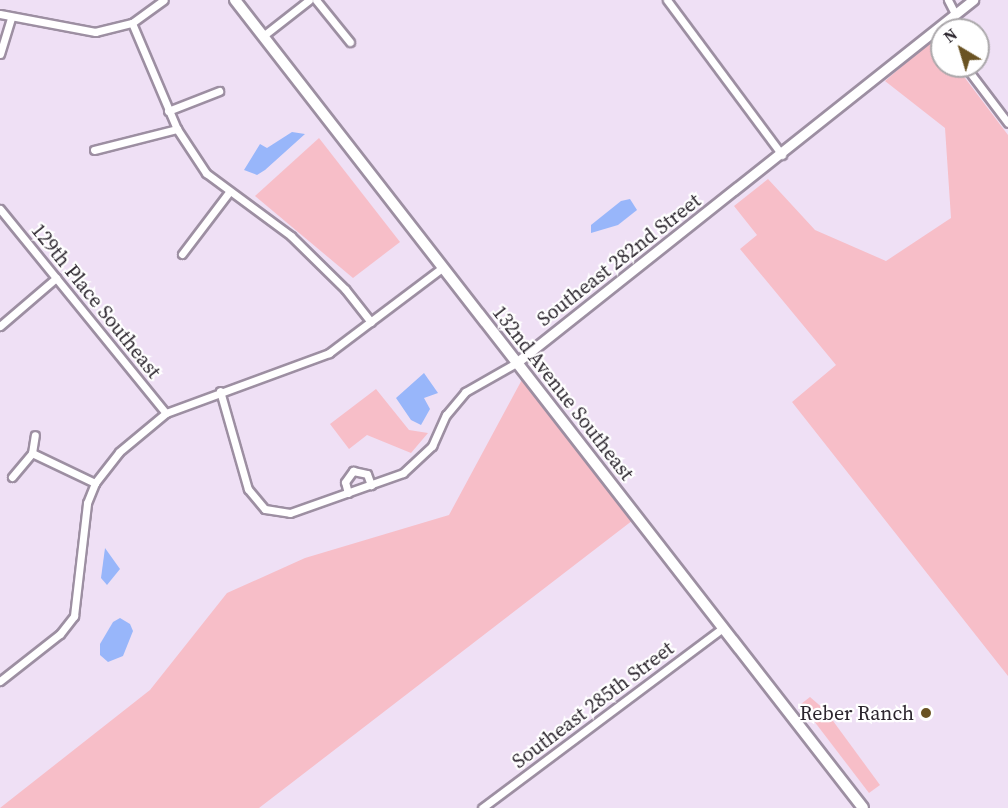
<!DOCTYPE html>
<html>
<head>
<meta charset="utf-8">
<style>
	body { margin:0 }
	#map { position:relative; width:1008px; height:808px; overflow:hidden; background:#efe0f5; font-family:"Source Serif 4",serif }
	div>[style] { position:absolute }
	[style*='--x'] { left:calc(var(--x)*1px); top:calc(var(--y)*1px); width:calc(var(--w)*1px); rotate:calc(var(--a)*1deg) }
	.green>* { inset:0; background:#f7bec8 }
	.water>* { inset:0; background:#98b6fa }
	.roads { filter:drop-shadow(2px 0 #9d8fa2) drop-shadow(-2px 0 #9d8fa2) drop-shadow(0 2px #9d8fa2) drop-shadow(0 -2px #9d8fa2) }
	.minor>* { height:7px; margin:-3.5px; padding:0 3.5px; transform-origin:3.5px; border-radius:3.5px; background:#fff }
	.tertiary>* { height:9px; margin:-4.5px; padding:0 4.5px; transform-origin:4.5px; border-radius:4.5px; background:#fff }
	.secondary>* { height:10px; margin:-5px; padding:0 5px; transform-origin:5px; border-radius:5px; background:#fff }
	.dots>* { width:16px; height:16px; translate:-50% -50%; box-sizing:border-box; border:3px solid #fff; border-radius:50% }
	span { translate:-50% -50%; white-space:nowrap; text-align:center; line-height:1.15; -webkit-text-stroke:4.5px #fff; paint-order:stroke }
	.street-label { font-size:20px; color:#2c262e }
	.poi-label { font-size:20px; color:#2c262e }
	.right { translate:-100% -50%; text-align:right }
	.north { position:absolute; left:930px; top:18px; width:60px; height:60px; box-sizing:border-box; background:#fff; border:2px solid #aba8ab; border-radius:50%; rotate:322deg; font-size:16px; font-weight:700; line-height:24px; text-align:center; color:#2c262e }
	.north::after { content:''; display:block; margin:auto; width:21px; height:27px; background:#6a5323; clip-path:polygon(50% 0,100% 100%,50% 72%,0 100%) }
</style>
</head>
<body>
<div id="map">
	<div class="green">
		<div style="clip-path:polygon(934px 38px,942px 48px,942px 66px,956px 66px,1008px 135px,1008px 676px,792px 402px,836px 365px,740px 249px,757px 235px,734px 206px,768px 179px,815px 230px,886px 261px,951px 218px,945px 128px,885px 81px)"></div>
		<div style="clip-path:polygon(319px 138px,400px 242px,353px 278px,255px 196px)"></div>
		<div style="clip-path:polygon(525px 374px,637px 517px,259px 808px,0 808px,150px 690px,227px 593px,305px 558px,449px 515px)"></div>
		<div style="clip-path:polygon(376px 389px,409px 430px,428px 433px,411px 453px,367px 435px,349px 449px,330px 424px)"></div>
		<div style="clip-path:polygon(810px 697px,825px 710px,880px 785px,869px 793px,801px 704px)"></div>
	</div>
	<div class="water">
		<div style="clip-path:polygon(292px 132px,305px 134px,265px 170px,257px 175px,244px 170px,260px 144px,267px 148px)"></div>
		<div style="clip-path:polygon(630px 199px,637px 210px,618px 225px,591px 233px,591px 225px,621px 201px)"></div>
		<div style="clip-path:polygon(424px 373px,438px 393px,424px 398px,430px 409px,421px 425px,411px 420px,396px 398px)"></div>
		<div style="clip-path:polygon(105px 548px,120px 569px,107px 585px,101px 578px)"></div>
		<div style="clip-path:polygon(120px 618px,130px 624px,133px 631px,123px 656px,108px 662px,100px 655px,100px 644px,113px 622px)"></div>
	</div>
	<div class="roads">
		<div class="minor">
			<div style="--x:316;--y:0;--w:54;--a:51"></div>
			<div style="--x:667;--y:0;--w:193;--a:53.4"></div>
			<div style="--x:948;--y:0;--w:16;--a:63"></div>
			<div style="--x:0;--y:14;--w:97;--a:10.7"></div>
			<div style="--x:95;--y:32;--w:38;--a:-14"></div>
			<div style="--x:132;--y:23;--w:39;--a:-36"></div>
			<div style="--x:132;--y:23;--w:115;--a:67"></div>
			<div style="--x:177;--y:129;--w:53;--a:56.6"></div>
			<div style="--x:206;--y:173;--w:106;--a:36.5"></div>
			<div style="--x:291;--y:236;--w:76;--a:44.5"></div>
			<div style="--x:345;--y:289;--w:42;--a:51.8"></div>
			<div style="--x:936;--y:29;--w:9;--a:49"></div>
			<div style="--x:263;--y:36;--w:58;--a:-38"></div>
			<div style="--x:0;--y:54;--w:38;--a:-73"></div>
			<div style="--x:965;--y:66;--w:71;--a:53"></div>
			<div style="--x:168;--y:111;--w:55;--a:-21.4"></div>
			<div style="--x:94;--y:150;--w:86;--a:-14.2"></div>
			<div style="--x:0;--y:209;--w:263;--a:50.9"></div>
			<div style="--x:182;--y:254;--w:78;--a:-52.8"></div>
			<div style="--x:0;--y:326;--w:74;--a:-40.6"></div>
			<div style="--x:220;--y:391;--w:102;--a:74.1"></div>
			<div style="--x:248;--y:489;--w:26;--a:50"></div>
			<div style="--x:265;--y:509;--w:25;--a:9"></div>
			<div style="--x:290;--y:513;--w:120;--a:-19.5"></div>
			<div style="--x:403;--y:473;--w:40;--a:-43"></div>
			<div style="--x:432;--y:446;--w:34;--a:-66"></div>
			<div style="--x:446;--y:415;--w:30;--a:-50"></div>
			<div style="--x:465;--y:392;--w:59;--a:-29.6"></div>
			<div style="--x:32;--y:453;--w:70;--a:25.5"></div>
			<div style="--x:12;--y:477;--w:31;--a:-50"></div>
			<div style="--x:32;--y:453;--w:18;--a:-81"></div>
			<div style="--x:348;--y:493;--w:11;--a:-105"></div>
			<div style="--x:345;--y:482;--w:14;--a:-54"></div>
			<div style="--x:353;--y:471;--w:14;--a:12"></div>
			<div style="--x:367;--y:474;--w:12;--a:70"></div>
			<div style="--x:0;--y:681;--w:76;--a:-38.1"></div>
			<div style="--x:60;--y:634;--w:23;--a:-52"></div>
			<div style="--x:74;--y:616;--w:114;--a:-83.4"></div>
			<div style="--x:87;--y:503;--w:22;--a:-68"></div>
			<div style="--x:95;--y:483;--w:39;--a:-52"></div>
			<div style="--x:119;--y:452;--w:61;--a:-39.7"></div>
			<div style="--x:166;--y:413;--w:174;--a:-20.2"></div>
			<div style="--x:329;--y:353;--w:143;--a:-37"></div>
			<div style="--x:482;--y:808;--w:301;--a:-36.8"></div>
		</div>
		<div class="tertiary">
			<div style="--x:516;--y:363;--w:584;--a:-38.46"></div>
		</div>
		<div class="secondary">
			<div style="--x:235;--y:0;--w:1023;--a:52.14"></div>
		</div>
	</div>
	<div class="dots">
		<div style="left:926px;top:713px;background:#6a5323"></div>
	</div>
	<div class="street-label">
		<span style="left:619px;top:260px;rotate:-38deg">Southeast 282nd Street</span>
		<span style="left:96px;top:301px;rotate:51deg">129th Place Southeast</span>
		<span style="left:563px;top:393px;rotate:52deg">132nd Avenue Southeast</span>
		<span style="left:593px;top:705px;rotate:-37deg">Southeast 285th Street</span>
	</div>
	<div class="poi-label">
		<span class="right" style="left:914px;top:713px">Reber Ranch</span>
	</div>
	<div class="north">N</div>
</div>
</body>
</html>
